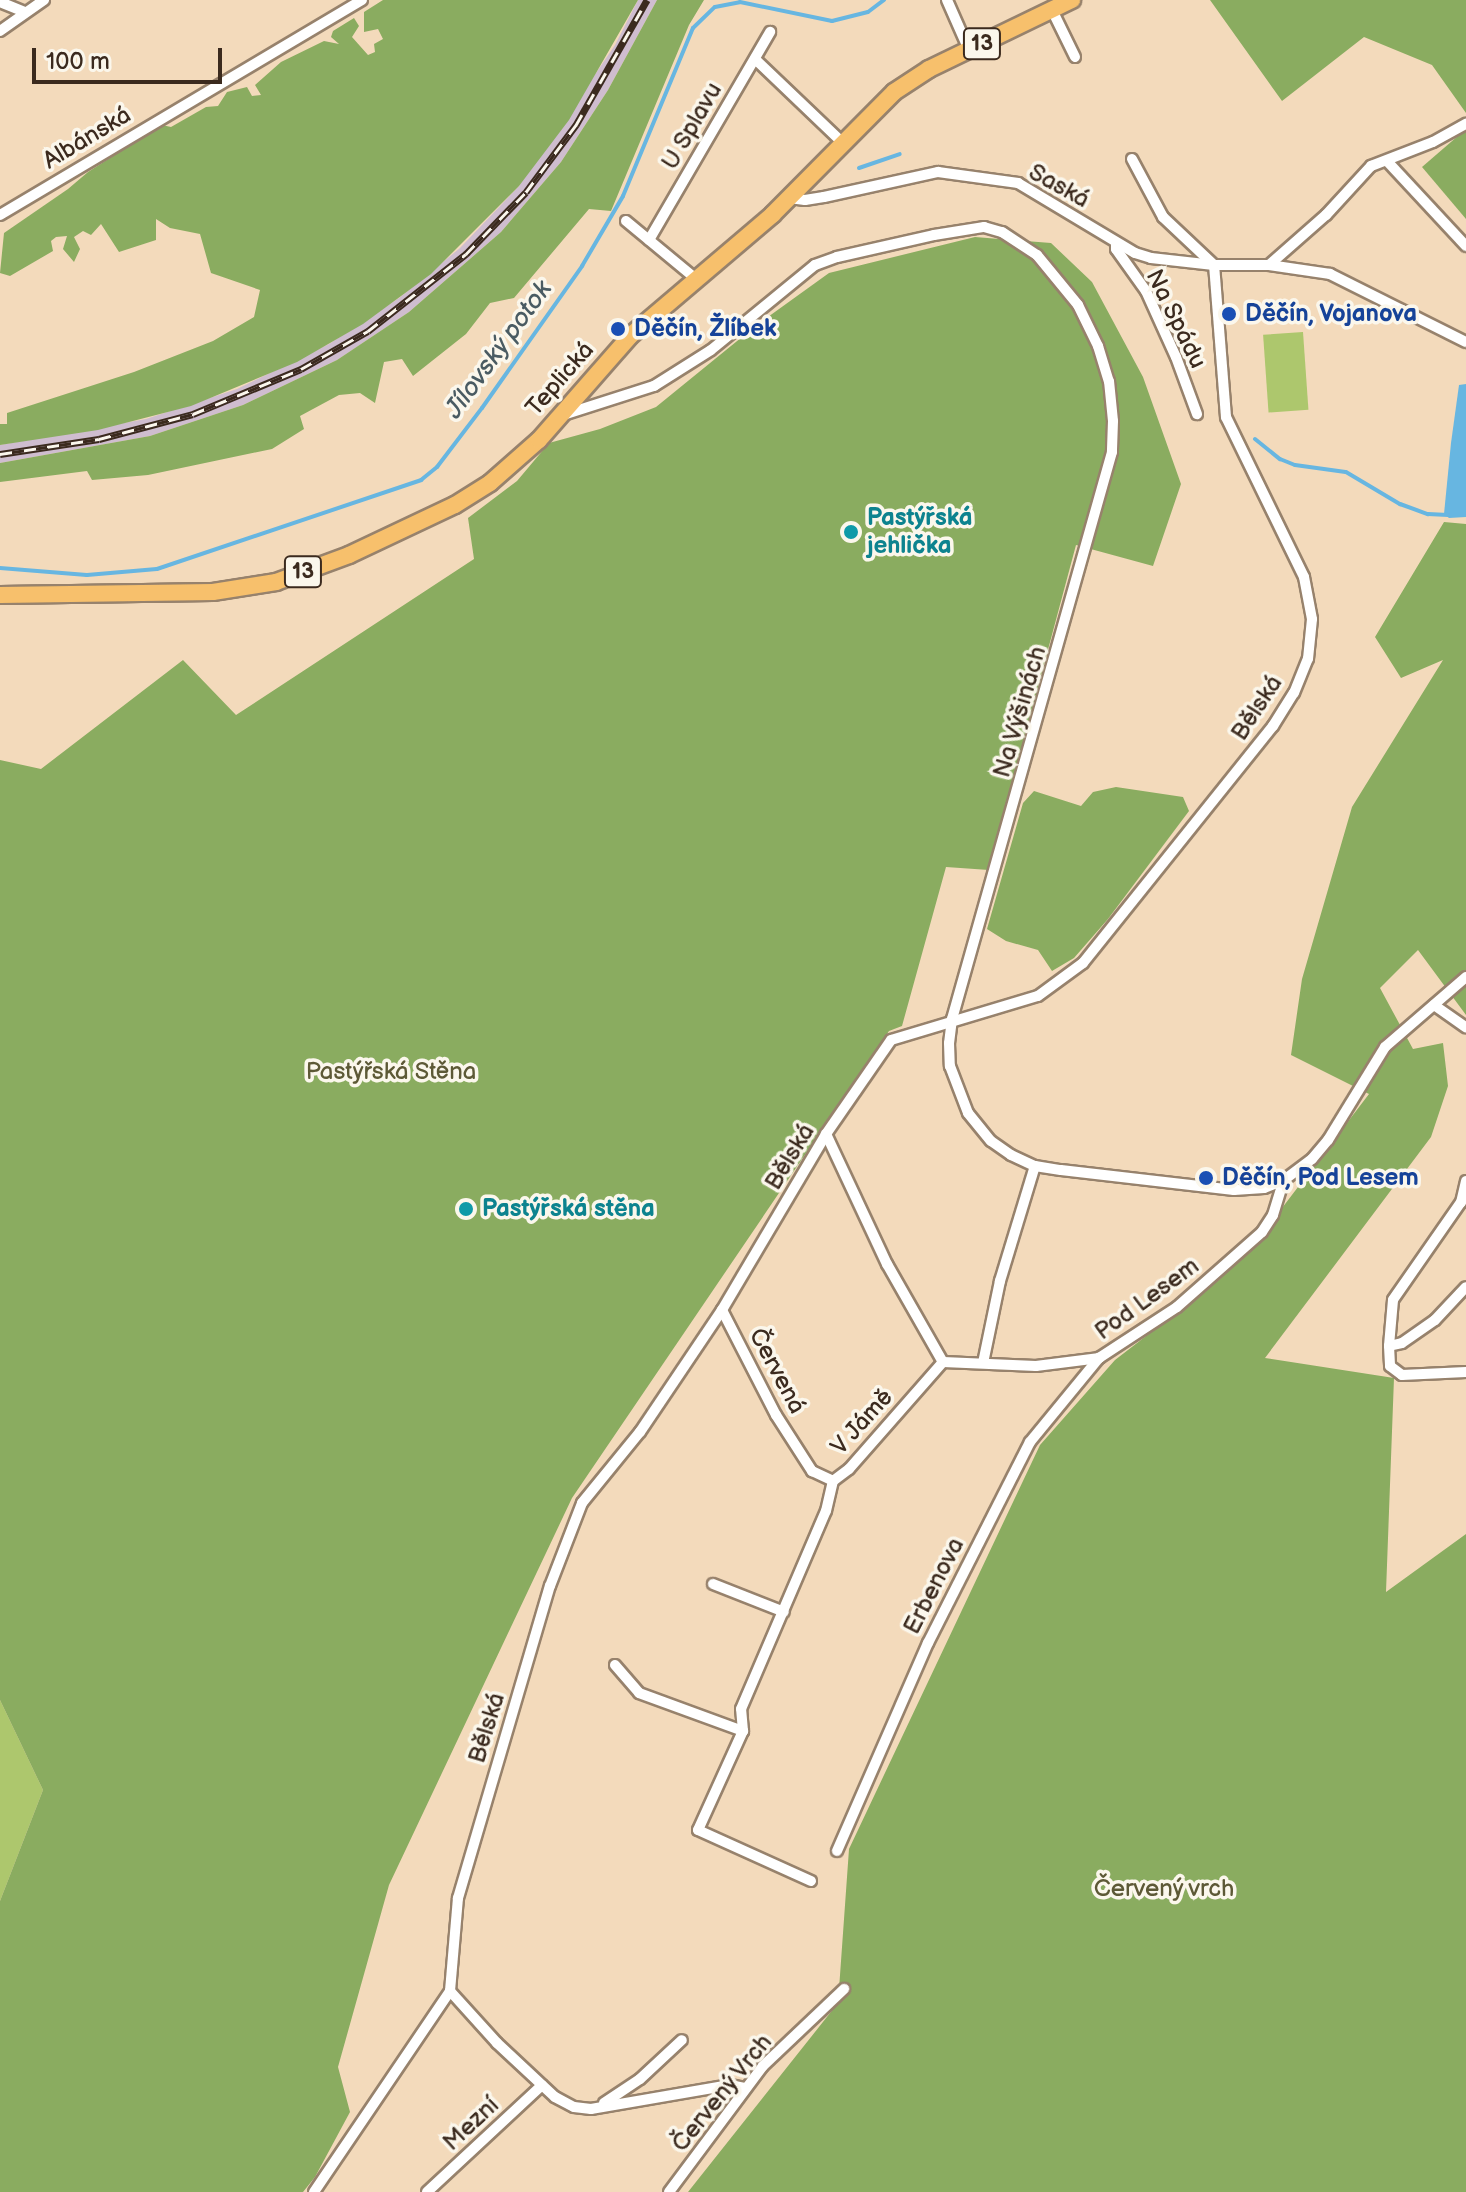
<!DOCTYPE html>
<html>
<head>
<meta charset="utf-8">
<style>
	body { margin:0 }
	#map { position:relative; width:1466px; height:2192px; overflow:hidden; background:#f3dabb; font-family:"Balsamiq Sans",sans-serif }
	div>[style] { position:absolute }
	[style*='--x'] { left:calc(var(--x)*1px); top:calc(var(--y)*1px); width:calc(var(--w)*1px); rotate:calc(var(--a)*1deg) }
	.industrial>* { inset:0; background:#cfbdcf }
	.green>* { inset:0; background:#adc76d; transform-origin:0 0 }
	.forest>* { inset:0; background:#8aac60 }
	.water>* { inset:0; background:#67b6e1 }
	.stream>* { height:4px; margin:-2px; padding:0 2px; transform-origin:2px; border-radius:2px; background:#67b6e1 }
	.roads { filter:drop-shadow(2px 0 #97826c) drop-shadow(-2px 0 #97826c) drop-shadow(0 2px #97826c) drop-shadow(0 -2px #97826c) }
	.minor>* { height:10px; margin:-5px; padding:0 5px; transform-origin:5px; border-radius:5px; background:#fff }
	.primary>* { height:16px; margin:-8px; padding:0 8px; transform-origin:8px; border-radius:8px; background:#f7c06c }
	.rail>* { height:7px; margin-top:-3.5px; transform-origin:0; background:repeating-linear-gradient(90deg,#fbf7ec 0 12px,#3b2a1e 0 24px); box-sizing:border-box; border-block:2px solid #3b2a1e }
	.dots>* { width:22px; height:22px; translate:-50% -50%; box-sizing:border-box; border:4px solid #fbf7ec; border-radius:50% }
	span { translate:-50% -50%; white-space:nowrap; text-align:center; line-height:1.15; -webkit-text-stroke:7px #fbf7ec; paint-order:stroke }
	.shield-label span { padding:2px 6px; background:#fbf7ec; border:2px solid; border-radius:6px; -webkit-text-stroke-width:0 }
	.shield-label { font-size:22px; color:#3b2a1e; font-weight:700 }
	.street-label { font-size:24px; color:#3b2a1e }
	.transit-label { font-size:24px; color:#164399; font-weight:700 }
	.left { translate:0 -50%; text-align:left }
	.culture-label { font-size:24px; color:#0d838f; font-weight:700 }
	.park-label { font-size:24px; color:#5d5936 }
	.water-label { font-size:26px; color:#4a5b62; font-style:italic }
	.scale { position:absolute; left:32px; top:48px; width:190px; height:36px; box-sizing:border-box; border:4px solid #3b2a1e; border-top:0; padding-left:10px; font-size:24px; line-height:28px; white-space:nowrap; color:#3b2a1e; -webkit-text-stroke:6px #fbf7ec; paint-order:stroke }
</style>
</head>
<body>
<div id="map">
	<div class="industrial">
		<div style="clip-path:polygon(638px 0,657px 0,608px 90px,561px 162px,501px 232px,409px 312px,337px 360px,243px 405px,150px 436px,0 463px,0 445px,146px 419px,237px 389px,329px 344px,399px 298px,460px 248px,519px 186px,615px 45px)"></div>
	</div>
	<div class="green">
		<div style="left:1303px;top:332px;width:78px;height:40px;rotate:86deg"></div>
		<div style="clip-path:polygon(0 1700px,43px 1790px,0 1901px)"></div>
	</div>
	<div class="forest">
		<div style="clip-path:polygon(383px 0,638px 0,569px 120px,519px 186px,431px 274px,363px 324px,297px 362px,191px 406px,98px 430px,0 445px,0 424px,7px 424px,7px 413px,134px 372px,213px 341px,254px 317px,260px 290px,211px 273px,200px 234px,170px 228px,156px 219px,156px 240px,119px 252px,101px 224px,91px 235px,83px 231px,74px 237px,80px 249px,74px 262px,63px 249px,67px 236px,56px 237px,51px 241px,53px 251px,10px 276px,0 273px,4px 233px,68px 189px,88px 172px,162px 125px,171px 127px,206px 107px,218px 106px,227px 92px,247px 87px,252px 96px,261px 95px,255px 85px,281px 62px,324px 41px,339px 44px,331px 37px,333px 31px,354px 18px,359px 26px,352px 37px,368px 55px,375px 52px,374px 44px,383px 39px,378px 29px,364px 32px,364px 12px)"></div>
		<div style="clip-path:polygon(657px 0,704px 0,689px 25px,611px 211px,589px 209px,514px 298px,490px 303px,466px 334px,413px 376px,402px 359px,384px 362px,375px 403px,360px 393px,339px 395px,300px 416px,304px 429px,272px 449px,148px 475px,92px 480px,87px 471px,0 482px,0 463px,150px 436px,243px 405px,337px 360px,409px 312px,501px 232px,561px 162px,608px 90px)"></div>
		<div style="clip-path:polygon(1210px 0,1466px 0,1466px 113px,1432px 65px,1364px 37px,1282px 101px)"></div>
		<div style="clip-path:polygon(1466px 129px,1466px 219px,1422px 167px)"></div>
		<div style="clip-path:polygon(975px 237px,1051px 243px,1092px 282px,1143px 377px,1181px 484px,1153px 566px,1076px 545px,989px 870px,946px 867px,902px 1026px,889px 1031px,572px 1498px,389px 1885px,338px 2067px,350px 2112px,315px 2177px,303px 2192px,0 2192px,0 1901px,43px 1790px,0 1700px,0 760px,41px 769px,183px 660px,236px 715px,474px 559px,468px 518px,517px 481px,549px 443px,600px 429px,656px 407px,758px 324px,829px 273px)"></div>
		<div style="clip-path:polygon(1444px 522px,1466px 524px,1466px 1015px,1418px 950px,1380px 988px,1413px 1049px,1443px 1043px,1448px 1086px,1431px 1137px,1265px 1358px,1394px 1378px,1386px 1592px,1466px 1534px,1466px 2192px,688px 2192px,838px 2003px,849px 1849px,1040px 1445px,1115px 1360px,1220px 1279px,1263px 1233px,1369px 1094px,1291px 1055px,1302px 979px,1352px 807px,1443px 660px,1401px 678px,1375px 637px)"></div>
		<div style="clip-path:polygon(1116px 787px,1183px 797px,1189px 811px,1108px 919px,1074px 958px,1052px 971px,1038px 950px,1006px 941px,987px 929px,1023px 803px,1034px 791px,1081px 806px,1093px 792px)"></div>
	</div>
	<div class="water">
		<div style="clip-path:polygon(1466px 384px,1466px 517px,1449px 518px,1444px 514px,1451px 443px,1459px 385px)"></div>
	</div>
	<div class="stream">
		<div style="--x:859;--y:168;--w:43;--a:-18.9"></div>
		<div style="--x:1255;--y:439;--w:32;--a:39"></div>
		<div style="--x:1280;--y:459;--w:16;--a:22"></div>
		<div style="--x:1295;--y:465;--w:51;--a:7.8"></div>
		<div style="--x:1346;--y:472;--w:63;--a:30.7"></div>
		<div style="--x:1400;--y:504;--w:30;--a:20"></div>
		<div style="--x:1428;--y:514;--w:20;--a:3"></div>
		<div style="--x:0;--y:568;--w:87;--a:4.6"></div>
		<div style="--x:87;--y:575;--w:70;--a:-4.9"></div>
		<div style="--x:157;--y:569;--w:279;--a:-18.6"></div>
		<div style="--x:421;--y:480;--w:21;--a:-39"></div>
		<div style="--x:437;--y:467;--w:74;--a:-52.7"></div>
		<div style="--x:482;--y:408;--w:174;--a:-54.8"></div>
		<div style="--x:582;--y:266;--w:81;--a:-59.6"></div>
		<div style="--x:623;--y:196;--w:182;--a:-67.4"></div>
		<div style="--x:693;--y:28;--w:30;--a:-44"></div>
		<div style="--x:715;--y:7;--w:25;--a:-11"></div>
		<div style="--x:740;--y:2;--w:94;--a:11.7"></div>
		<div style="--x:832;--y:21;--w:37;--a:-14"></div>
		<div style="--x:868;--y:12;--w:20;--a:-37"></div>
	</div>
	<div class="roads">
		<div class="minor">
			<div style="--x:947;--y:0;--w:55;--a:66.3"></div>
			<div style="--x:0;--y:2;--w:27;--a:22"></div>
			<div style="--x:1053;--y:12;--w:50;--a:63.9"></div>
			<div style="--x:0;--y:31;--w:54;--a:-35.2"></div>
			<div style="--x:755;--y:59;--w:120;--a:43.7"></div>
			<div style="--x:1132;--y:159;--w:66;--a:61.9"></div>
			<div style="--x:1163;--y:217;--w:70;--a:43.3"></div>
			<div style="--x:1387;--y:161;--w:116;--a:47.1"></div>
			<div style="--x:789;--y:198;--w:16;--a:7"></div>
			<div style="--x:805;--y:200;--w:19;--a:-9"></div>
			<div style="--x:824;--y:197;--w:117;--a:-12.4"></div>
			<div style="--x:938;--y:172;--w:81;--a:7.8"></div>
			<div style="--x:1018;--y:183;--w:136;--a:30.9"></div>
			<div style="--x:1135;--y:253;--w:17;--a:17"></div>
			<div style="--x:1151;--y:258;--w:63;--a:6.3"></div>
			<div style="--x:1214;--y:265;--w:55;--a:0"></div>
			<div style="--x:1269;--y:265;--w:62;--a:8.4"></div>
			<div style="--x:1330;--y:274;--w:152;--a:26.6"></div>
			<div style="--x:0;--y:215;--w:421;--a:-30.7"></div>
			<div style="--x:626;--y:221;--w:89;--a:39.6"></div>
			<div style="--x:649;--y:240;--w:241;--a:-59.8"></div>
			<div style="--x:1116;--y:244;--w:5;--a:90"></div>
			<div style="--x:1116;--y:249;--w:52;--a:54.5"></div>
			<div style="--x:1146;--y:291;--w:72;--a:65.6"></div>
			<div style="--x:1176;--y:357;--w:61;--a:69.8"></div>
			<div style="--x:1269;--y:265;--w:76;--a:-41.3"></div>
			<div style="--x:1326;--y:215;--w:67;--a:-47.4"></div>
			<div style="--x:1371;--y:166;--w:66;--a:-21.2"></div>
			<div style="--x:1433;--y:142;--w:38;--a:-29"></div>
			<div style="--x:563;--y:415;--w:96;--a:-17.7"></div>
			<div style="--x:654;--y:386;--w:67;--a:-32.3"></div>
			<div style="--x:711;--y:350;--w:134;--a:-39.3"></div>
			<div style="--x:815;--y:265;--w:23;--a:-20"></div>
			<div style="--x:837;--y:257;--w:99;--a:-12.8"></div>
			<div style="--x:934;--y:235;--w:51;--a:-9.1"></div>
			<div style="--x:984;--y:227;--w:19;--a:16"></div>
			<div style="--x:1002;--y:232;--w:42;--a:33.3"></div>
			<div style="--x:1037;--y:255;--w:65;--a:50.6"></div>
			<div style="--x:1078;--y:305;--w:46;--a:64"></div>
			<div style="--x:1098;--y:346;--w:37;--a:73"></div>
			<div style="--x:1109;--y:381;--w:40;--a:84.3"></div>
			<div style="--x:1113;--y:421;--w:31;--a:92"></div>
			<div style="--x:1112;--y:452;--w:589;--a:105.76"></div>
			<div style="--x:952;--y:1019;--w:24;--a:97"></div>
			<div style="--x:949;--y:1043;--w:23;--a:88"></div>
			<div style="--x:950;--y:1066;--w:50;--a:69"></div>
			<div style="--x:968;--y:1113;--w:36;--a:51"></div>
			<div style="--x:991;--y:1141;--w:24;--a:35"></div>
			<div style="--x:1011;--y:1155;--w:26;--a:25"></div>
			<div style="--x:1035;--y:1166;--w:26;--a:9"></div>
			<div style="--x:1061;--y:1170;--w:174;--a:6.6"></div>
			<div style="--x:1234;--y:1190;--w:30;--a:-4"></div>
			<div style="--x:1264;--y:1188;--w:22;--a:-22"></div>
			<div style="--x:1284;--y:1180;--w:35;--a:-37"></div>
			<div style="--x:1312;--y:1159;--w:25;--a:-50"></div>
			<div style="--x:1328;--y:1140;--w:109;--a:-58.5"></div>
			<div style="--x:1385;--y:1047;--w:107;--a:-40.8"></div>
			<div style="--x:1434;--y:1005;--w:39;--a:35"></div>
			<div style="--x:826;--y:1134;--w:144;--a:64.9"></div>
			<div style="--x:887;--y:1264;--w:113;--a:60.3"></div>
			<div style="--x:1466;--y:1181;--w:22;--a:103"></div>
			<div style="--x:1461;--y:1202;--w:119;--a:124.8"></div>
			<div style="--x:1393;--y:1300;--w:46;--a:95"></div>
			<div style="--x:1389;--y:1346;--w:20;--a:87"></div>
			<div style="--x:1390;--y:1366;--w:15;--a:37"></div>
			<div style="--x:1402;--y:1375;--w:64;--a:-2.7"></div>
			<div style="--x:722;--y:1310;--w:118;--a:62.8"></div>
			<div style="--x:776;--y:1415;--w:67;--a:57.3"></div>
			<div style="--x:812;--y:1471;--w:23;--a:25"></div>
			<div style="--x:1389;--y:1346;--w:13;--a:-13"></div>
			<div style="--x:1402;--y:1343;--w:40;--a:-34.9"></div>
			<div style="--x:1435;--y:1320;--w:45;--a:-46.8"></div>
			<div style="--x:983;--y:1363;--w:84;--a:-78.3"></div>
			<div style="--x:1000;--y:1281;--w:120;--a:-73.1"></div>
			<div style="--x:713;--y:1584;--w:76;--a:21.5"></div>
			<div style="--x:615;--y:1665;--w:37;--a:49"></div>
			<div style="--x:639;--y:1693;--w:111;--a:20.1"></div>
			<div style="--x:837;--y:1851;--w:227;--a:-66.4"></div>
			<div style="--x:928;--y:1643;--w:225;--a:-63.1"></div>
			<div style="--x:1030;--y:1442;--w:109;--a:-50.6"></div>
			<div style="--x:811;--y:1881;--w:124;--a:-155.7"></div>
			<div style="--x:698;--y:1830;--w:109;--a:-65.6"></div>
			<div style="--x:743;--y:1731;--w:22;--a:-95"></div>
			<div style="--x:741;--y:1709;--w:215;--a:-66.8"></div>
			<div style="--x:826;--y:1511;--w:31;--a:-77"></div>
			<div style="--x:833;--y:1481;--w:20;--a:-37"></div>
			<div style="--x:849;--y:1469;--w:142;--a:-48.7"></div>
			<div style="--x:943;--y:1362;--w:93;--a:2.5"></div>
			<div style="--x:1036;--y:1366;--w:64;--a:-7.2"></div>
			<div style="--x:1099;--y:1358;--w:93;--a:-33.2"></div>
			<div style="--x:1177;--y:1307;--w:113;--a:-41.4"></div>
			<div style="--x:1262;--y:1232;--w:20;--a:-57"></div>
			<div style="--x:1273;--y:1215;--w:37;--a:-73"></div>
			<div style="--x:450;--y:1991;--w:70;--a:47.9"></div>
			<div style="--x:497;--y:2043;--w:79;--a:43"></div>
			<div style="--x:555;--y:2097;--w:21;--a:28"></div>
			<div style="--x:574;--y:2107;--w:17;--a:7"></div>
			<div style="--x:591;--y:2109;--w:141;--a:-9.8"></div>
			<div style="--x:730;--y:2085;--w:16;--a:11"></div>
			<div style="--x:604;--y:2103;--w:43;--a:-33.7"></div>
			<div style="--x:640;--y:2079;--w:57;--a:-42.9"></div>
			<div style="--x:314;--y:2192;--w:243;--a:-55.9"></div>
			<div style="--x:450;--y:1991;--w:93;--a:-85.1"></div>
			<div style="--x:458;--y:1898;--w:325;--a:-73.6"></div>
			<div style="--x:550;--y:1586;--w:89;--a:-68.9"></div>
			<div style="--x:582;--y:1503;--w:92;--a:-50.8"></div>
			<div style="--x:640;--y:1432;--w:147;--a:-56.1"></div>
			<div style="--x:722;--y:1310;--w:204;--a:-59.4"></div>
			<div style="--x:826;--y:1134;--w:114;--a:-55.3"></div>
			<div style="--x:891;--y:1040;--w:153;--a:-16.7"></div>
			<div style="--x:1038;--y:996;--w:56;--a:-36.3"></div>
			<div style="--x:1083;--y:963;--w:304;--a:-51.3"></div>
			<div style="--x:1273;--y:726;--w:39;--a:-58"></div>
			<div style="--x:1294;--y:693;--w:37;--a:-68"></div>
			<div style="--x:1308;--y:659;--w:40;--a:-84.3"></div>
			<div style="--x:1312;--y:619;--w:43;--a:-100.8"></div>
			<div style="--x:1304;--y:577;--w:178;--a:-116"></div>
			<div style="--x:1226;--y:417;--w:152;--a:-94.5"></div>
			<div style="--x:427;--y:2192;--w:157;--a:-42.9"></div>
			<div style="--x:669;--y:2192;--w:157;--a:-53.3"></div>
			<div style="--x:763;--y:2066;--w:112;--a:-43.5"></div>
		</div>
		<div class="primary">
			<div style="--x:0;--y:595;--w:213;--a:-0.8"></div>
			<div style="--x:213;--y:592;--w:64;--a:-9"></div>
			<div style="--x:276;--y:582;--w:78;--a:-20.3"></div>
			<div style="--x:349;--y:555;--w:117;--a:-25.3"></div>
			<div style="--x:455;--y:505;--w:41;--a:-32.2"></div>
			<div style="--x:490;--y:483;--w:65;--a:-41.3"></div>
			<div style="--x:539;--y:440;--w:138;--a:-48.8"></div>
			<div style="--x:630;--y:336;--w:187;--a:-40.4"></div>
			<div style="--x:772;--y:215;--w:173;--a:-45.2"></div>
			<div style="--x:894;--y:92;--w:42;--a:-33.3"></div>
			<div style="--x:929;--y:69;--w:159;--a:-25.8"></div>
		</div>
	</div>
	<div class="rail">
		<div style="--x:0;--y:454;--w:100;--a:-8.6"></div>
		<div style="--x:99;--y:439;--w:97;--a:-14.9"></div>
		<div style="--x:193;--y:414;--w:117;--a:-22.6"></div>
		<div style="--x:301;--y:369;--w:77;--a:-29.6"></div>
		<div style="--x:368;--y:331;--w:125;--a:-38.2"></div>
		<div style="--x:466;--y:254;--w:86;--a:-45.9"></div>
		<div style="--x:526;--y:192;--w:84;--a:-53.3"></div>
		<div style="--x:576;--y:125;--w:144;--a:-60.4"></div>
	</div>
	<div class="dots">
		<div style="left:1229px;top:314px;background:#1a4fb4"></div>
		<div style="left:618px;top:329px;background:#1a4fb4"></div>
		<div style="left:851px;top:532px;background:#0f9aa8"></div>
		<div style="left:1206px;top:1178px;background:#1a4fb4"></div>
		<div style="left:466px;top:1209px;background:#0f9aa8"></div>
	</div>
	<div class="shield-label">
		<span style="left:982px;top:44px">13</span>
		<span style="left:303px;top:572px">13</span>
	</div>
	<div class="street-label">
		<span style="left:692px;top:126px;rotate:-60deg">U Splavu</span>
		<span style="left:87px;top:138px;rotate:-31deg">Albánská</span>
		<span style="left:1059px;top:186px;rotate:29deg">Saská</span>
		<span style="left:1176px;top:319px;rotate:64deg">Na Spádu</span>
		<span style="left:560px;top:379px;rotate:-49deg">Teplická</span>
		<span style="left:1257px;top:708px;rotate:-57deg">Bělská</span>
		<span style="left:1020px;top:712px;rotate:-74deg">Na Výšinách</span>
		<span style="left:790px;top:1157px;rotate:-59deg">Bělská</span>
		<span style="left:1147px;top:1299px;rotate:-36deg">Pod Lesem</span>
		<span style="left:777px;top:1371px;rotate:62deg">Červená</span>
		<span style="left:862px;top:1422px;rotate:-48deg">V Jámě</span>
		<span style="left:934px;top:1586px;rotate:-63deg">Erbenova</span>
		<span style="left:487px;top:1728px;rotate:-73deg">Bělská</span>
		<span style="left:722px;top:2093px;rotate:-51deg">Červený Vrch</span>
		<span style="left:471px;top:2124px;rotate:-43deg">Mezní</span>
	</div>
	<div class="transit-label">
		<span class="left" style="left:1245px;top:314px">Děčín, Vojanova</span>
		<span class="left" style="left:634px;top:329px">Děčín, Žlíbek</span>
		<span class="left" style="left:1222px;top:1178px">Děčín, Pod Lesem</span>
	</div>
	<div class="culture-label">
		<span class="left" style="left:867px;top:532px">Pastýřská<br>jehlička</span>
		<span class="left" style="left:482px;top:1209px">Pastýřská stěna</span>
	</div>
	<div class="park-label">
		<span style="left:391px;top:1072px">Pastýřská Stěna</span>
		<span style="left:1164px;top:1889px">Červený vrch</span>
	</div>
	<div class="water-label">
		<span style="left:499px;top:350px;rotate:-54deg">Jílovský potok</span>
	</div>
	<div class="scale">100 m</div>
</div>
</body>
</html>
